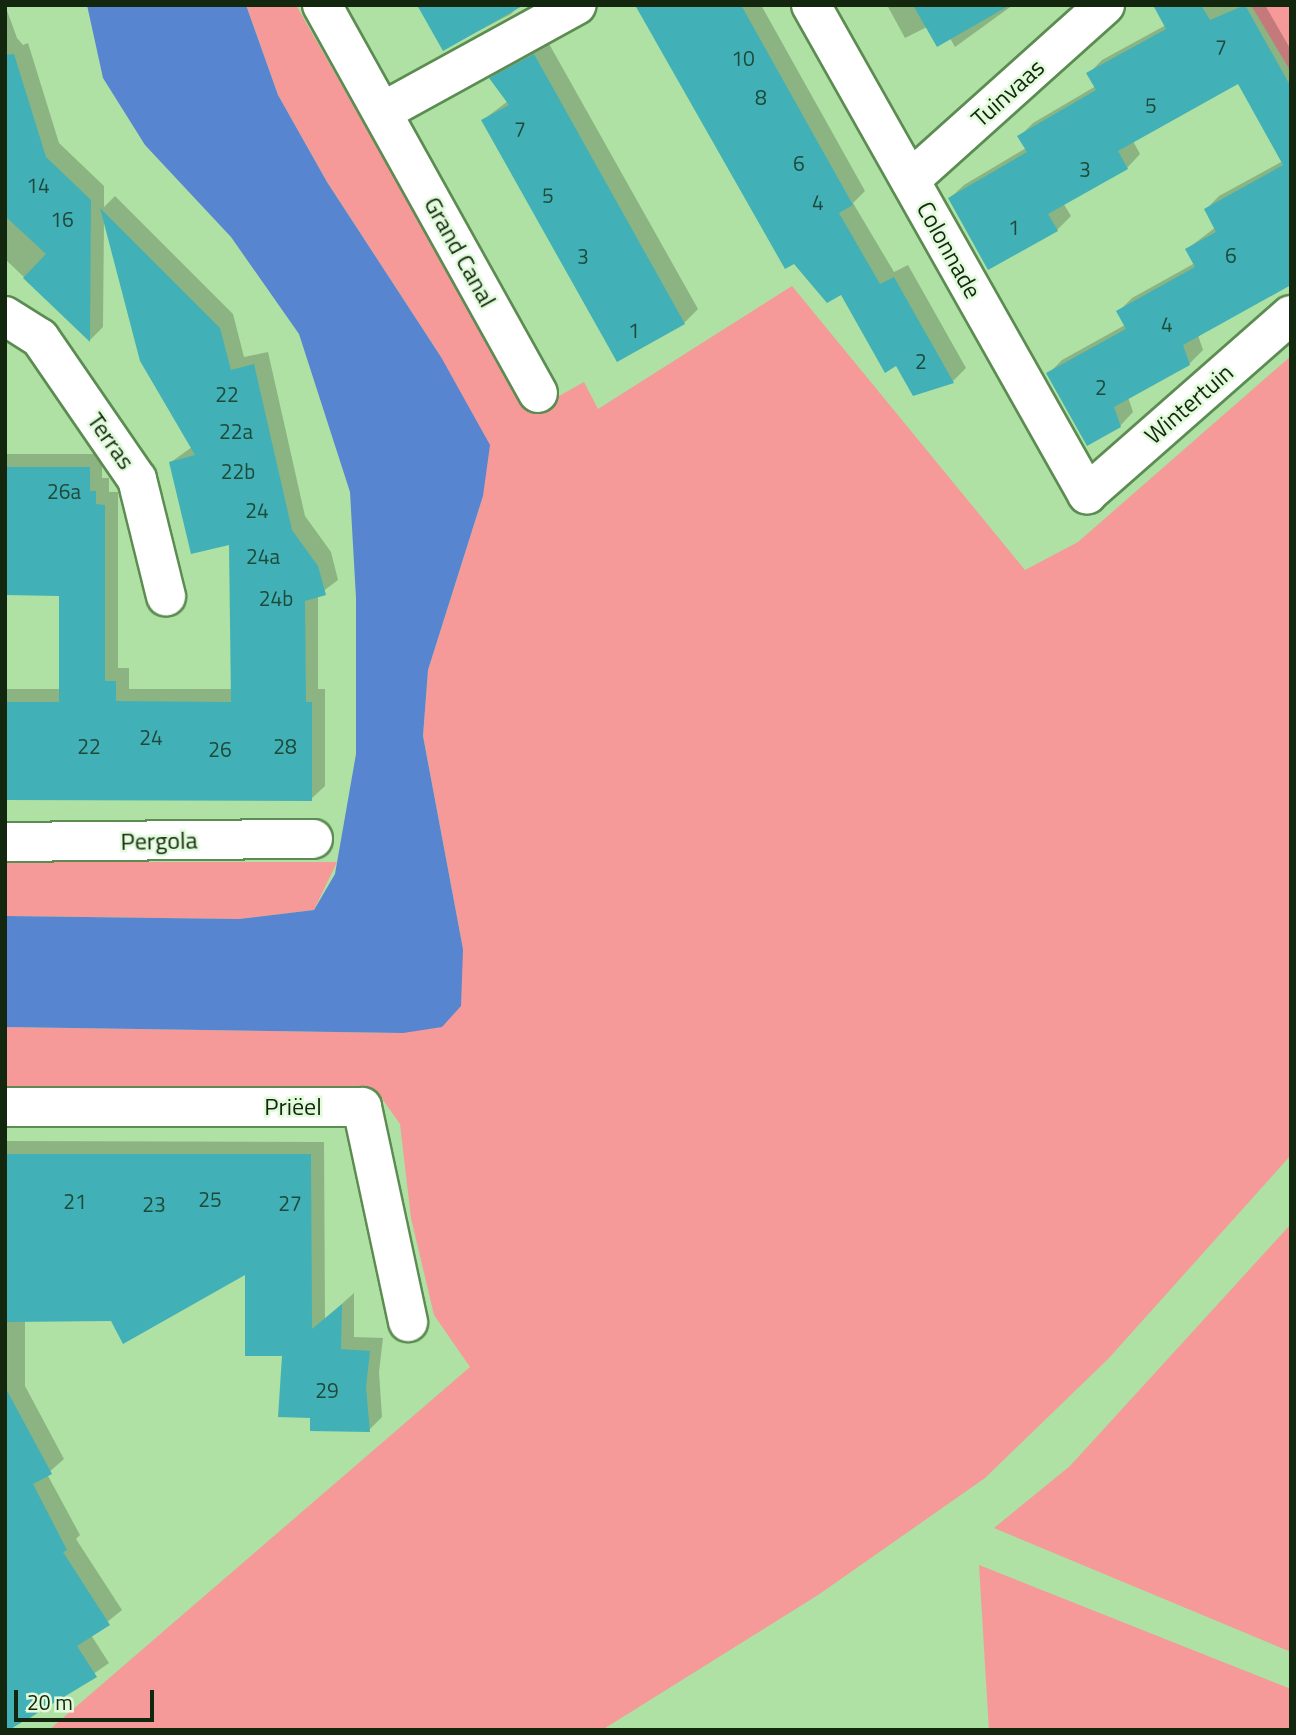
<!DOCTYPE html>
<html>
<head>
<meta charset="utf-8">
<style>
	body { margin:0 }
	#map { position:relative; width:1296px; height:1735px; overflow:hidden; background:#aee1a3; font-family:"Titillium Web",sans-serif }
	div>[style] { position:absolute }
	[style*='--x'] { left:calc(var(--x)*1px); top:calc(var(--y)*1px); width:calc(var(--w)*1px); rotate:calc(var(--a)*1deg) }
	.green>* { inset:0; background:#f69999 }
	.water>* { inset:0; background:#5785cf }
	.shadow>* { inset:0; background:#0003 }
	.building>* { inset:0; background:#41b1b7 }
	.roads { filter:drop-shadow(2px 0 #5c8c52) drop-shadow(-2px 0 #5c8c52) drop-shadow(0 2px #5c8c52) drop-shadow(0 -2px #5c8c52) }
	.minor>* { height:38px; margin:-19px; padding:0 19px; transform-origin:19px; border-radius:19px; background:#fff }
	span { translate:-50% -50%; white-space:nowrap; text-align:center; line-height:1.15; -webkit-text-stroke:5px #e0fada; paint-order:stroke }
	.number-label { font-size:21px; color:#1e4a39 }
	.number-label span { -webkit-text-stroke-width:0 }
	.street-label { font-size:24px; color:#13270f }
	.frame { position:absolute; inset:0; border:7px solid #13270f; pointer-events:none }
	.scale { position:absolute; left:14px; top:1690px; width:140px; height:32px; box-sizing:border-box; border:4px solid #13270f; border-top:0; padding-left:9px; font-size:21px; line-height:24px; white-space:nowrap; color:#13270f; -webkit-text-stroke:5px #e0fada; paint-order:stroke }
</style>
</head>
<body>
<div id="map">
	<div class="green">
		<div style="clip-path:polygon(246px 5px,296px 5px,529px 413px,584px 382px,598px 409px,792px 286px,1025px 570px,1078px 542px,1291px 356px,1291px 1155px,1109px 1358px,985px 1478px,818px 1595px,602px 1730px,49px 1730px,470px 1367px,434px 1315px,411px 1218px,400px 1124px,378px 1093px,332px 1088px,5px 1088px,5px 1027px,403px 1033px,463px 949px,423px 736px,428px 670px,483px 496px,441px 357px,327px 182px,278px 95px)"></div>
		<div style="clip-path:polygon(1251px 5px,1291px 5px,1291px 72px)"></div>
		<div style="clip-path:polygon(5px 862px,337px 862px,314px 910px,239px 919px,5px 916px)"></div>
		<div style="clip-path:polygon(1291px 1224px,1291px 1652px,994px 1528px,1070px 1466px)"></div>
		<div style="clip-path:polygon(979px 1565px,1291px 1689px,1291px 1730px,989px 1730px)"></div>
	</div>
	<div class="water">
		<div style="clip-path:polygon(87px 5px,246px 5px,278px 95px,327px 182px,441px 357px,490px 445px,483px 496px,428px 670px,423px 736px,463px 949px,461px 1006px,442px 1027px,403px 1033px,5px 1027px,5px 916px,239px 919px,314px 910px,335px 874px,356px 754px,356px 598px,350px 492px,299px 334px,231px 237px,145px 145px,103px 78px)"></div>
	</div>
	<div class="shadow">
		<div style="clip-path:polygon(5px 5px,17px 38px,23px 45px,28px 43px,59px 143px,104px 186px,104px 207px,115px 196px,233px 314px,244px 357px,268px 352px,305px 516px,331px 552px,338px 580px,318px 595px,318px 689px,325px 689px,325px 786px,311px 799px,5px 799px,5px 689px,61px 689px,61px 594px,5px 594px,5px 454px,102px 454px,102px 478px,109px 478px,109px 492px,118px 492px,118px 668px,129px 668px,129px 689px,233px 689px,231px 543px,171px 462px,192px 447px,104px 219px,103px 327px,90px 340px,5px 259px)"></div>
		<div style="clip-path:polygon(520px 5px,511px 14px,444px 49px)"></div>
		<div style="clip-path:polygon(640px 5px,761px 5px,865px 191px,853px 203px,894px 272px,908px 265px,966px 368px,953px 381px,914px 394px,897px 364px,842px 293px)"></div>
		<div style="clip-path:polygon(887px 5px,1013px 5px,955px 47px,950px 38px,927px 27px,905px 38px)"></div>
		<div style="clip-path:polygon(1164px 5px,1265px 5px,1291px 50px,1291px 259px,1198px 335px,1203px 350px,1189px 364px,1128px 397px,1133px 412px,1120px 426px,1048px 374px,1062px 360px,1125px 325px,1118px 312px,1132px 298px,1195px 263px,1187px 249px,1216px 227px,1206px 209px,1219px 196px,1283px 161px,1239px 82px,1133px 141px,1140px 154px,1127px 168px,1063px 203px,1071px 216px,1057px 230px,950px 198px,964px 185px,1026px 148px,1020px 136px,1033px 123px,1096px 86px,1088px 74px,1102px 60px,1166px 25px)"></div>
		<div style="clip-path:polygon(548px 42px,698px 309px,684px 323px,483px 120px,508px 101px,491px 78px,505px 65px)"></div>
		<div style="clip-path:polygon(5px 1141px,324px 1142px,325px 1319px,354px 1293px,354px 1337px,383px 1338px,379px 1372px,382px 1417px,369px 1430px,312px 1416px,247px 1272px,112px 1319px,25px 1320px,25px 1386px,64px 1459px,47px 1474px,80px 1535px,76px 1539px,122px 1610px,91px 1635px,109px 1663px,26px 1721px,5px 1689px)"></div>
	</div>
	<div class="building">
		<div style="clip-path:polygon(417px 5px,524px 5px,443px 51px)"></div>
		<div style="clip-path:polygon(635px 5px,741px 5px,853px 205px,839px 213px,880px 284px,894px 277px,954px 383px,913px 396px,896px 366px,885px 373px,841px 295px,827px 303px,794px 264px,785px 269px)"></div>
		<div style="clip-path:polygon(913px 5px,1010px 5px,937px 47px)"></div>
		<div style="clip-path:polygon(1153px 5px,1201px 5px,1210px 20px,1245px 5px,1291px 87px,1291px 285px,1183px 345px,1190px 365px,1114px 407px,1121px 427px,1087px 446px,1046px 373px,1126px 329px,1116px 311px,1195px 267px,1185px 249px,1216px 232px,1204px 209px,1283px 165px,1238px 84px,1118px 151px,1128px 169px,1048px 214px,1058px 231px,988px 270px,948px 198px,1027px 152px,1017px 136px,1096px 90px,1086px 73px,1166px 29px)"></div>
		<div style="clip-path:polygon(14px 54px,46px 157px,91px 200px,90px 342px,23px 278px,46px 254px,5px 216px,5px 55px)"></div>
		<div style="clip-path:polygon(534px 54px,685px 324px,617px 362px,481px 120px,509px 105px,489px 78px)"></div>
		<div style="clip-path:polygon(100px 208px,220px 328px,231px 370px,254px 364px,292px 530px,318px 566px,326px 595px,305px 601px,306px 702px,312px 702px,312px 801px,6px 800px,5px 702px,59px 702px,59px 596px,5px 595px,5px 467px,90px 467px,90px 491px,96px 491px,96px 504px,105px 505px,105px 681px,116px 681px,116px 701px,231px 702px,229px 545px,191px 554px,169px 462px,195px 455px,140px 361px)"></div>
		<div style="clip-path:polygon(6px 1154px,311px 1154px,312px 1329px,342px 1304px,341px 1349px,370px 1351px,366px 1387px,370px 1432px,310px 1431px,310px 1418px,278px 1417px,282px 1356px,245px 1356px,245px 1275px,123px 1344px,111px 1321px,5px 1322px)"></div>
		<div style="clip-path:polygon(5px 1387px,52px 1474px,33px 1484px,67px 1550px,63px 1552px,110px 1625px,77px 1646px,97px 1677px,9px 1730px,5px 1730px)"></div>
	</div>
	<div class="roads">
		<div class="minor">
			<div style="--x:322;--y:5;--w:444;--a:60.9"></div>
			<div style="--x:811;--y:5;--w:562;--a:60.56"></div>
			<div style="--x:1087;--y:494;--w:271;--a:-41.3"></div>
			<div style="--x:382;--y:112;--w:222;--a:-28.8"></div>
			<div style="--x:910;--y:180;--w:262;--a:-41.9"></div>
			<div style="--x:5;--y:316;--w:41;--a:32.2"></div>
			<div style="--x:40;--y:338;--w:171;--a:55.5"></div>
			<div style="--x:137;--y:479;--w:121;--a:76.1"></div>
			<div style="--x:5;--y:842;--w:308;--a:-0.6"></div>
			<div style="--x:5;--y:1107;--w:357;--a:0"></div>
			<div style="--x:362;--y:1107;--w:220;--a:77.9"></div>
		</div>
	</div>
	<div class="number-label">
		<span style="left:1221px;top:47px">7</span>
		<span style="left:743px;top:58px">10</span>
		<span style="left:761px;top:97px">8</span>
		<span style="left:1151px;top:105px">5</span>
		<span style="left:520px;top:129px">7</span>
		<span style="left:799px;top:163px">6</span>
		<span style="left:1085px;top:169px">3</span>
		<span style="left:38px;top:185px">14</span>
		<span style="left:548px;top:195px">5</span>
		<span style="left:818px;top:202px">4</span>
		<span style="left:62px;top:219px">16</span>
		<span style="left:1014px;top:227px">1</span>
		<span style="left:1231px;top:255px">6</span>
		<span style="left:583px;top:256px">3</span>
		<span style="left:1167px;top:324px">4</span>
		<span style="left:634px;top:330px">1</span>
		<span style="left:921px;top:361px">2</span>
		<span style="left:1101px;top:387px">2</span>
		<span style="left:227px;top:394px">22</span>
		<span style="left:236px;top:431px">22a</span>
		<span style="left:238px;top:471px">22b</span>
		<span style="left:64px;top:491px">26a</span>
		<span style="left:257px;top:510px">24</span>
		<span style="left:263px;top:556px">24a</span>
		<span style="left:276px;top:598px">24b</span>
		<span style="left:151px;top:737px">24</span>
		<span style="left:89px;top:746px">22</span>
		<span style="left:285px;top:746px">28</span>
		<span style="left:220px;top:749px">26</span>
		<span style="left:210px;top:1199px">25</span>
		<span style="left:75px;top:1201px">21</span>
		<span style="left:290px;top:1203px">27</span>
		<span style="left:154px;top:1204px">23</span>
		<span style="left:327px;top:1390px">29</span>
	</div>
	<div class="street-label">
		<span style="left:1008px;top:93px;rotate:-42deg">Tuinvaas</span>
		<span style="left:949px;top:250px;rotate:61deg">Colonnade</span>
		<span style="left:460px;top:252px;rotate:61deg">Grand Canal</span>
		<span style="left:1189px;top:404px;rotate:-41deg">Wintertuin</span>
		<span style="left:111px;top:441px;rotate:55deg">Terras</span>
		<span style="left:159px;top:841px;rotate:-1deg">Pergola</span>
		<span style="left:293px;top:1107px">Priëel</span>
	</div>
	<div class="frame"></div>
	<div class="scale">20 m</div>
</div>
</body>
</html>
